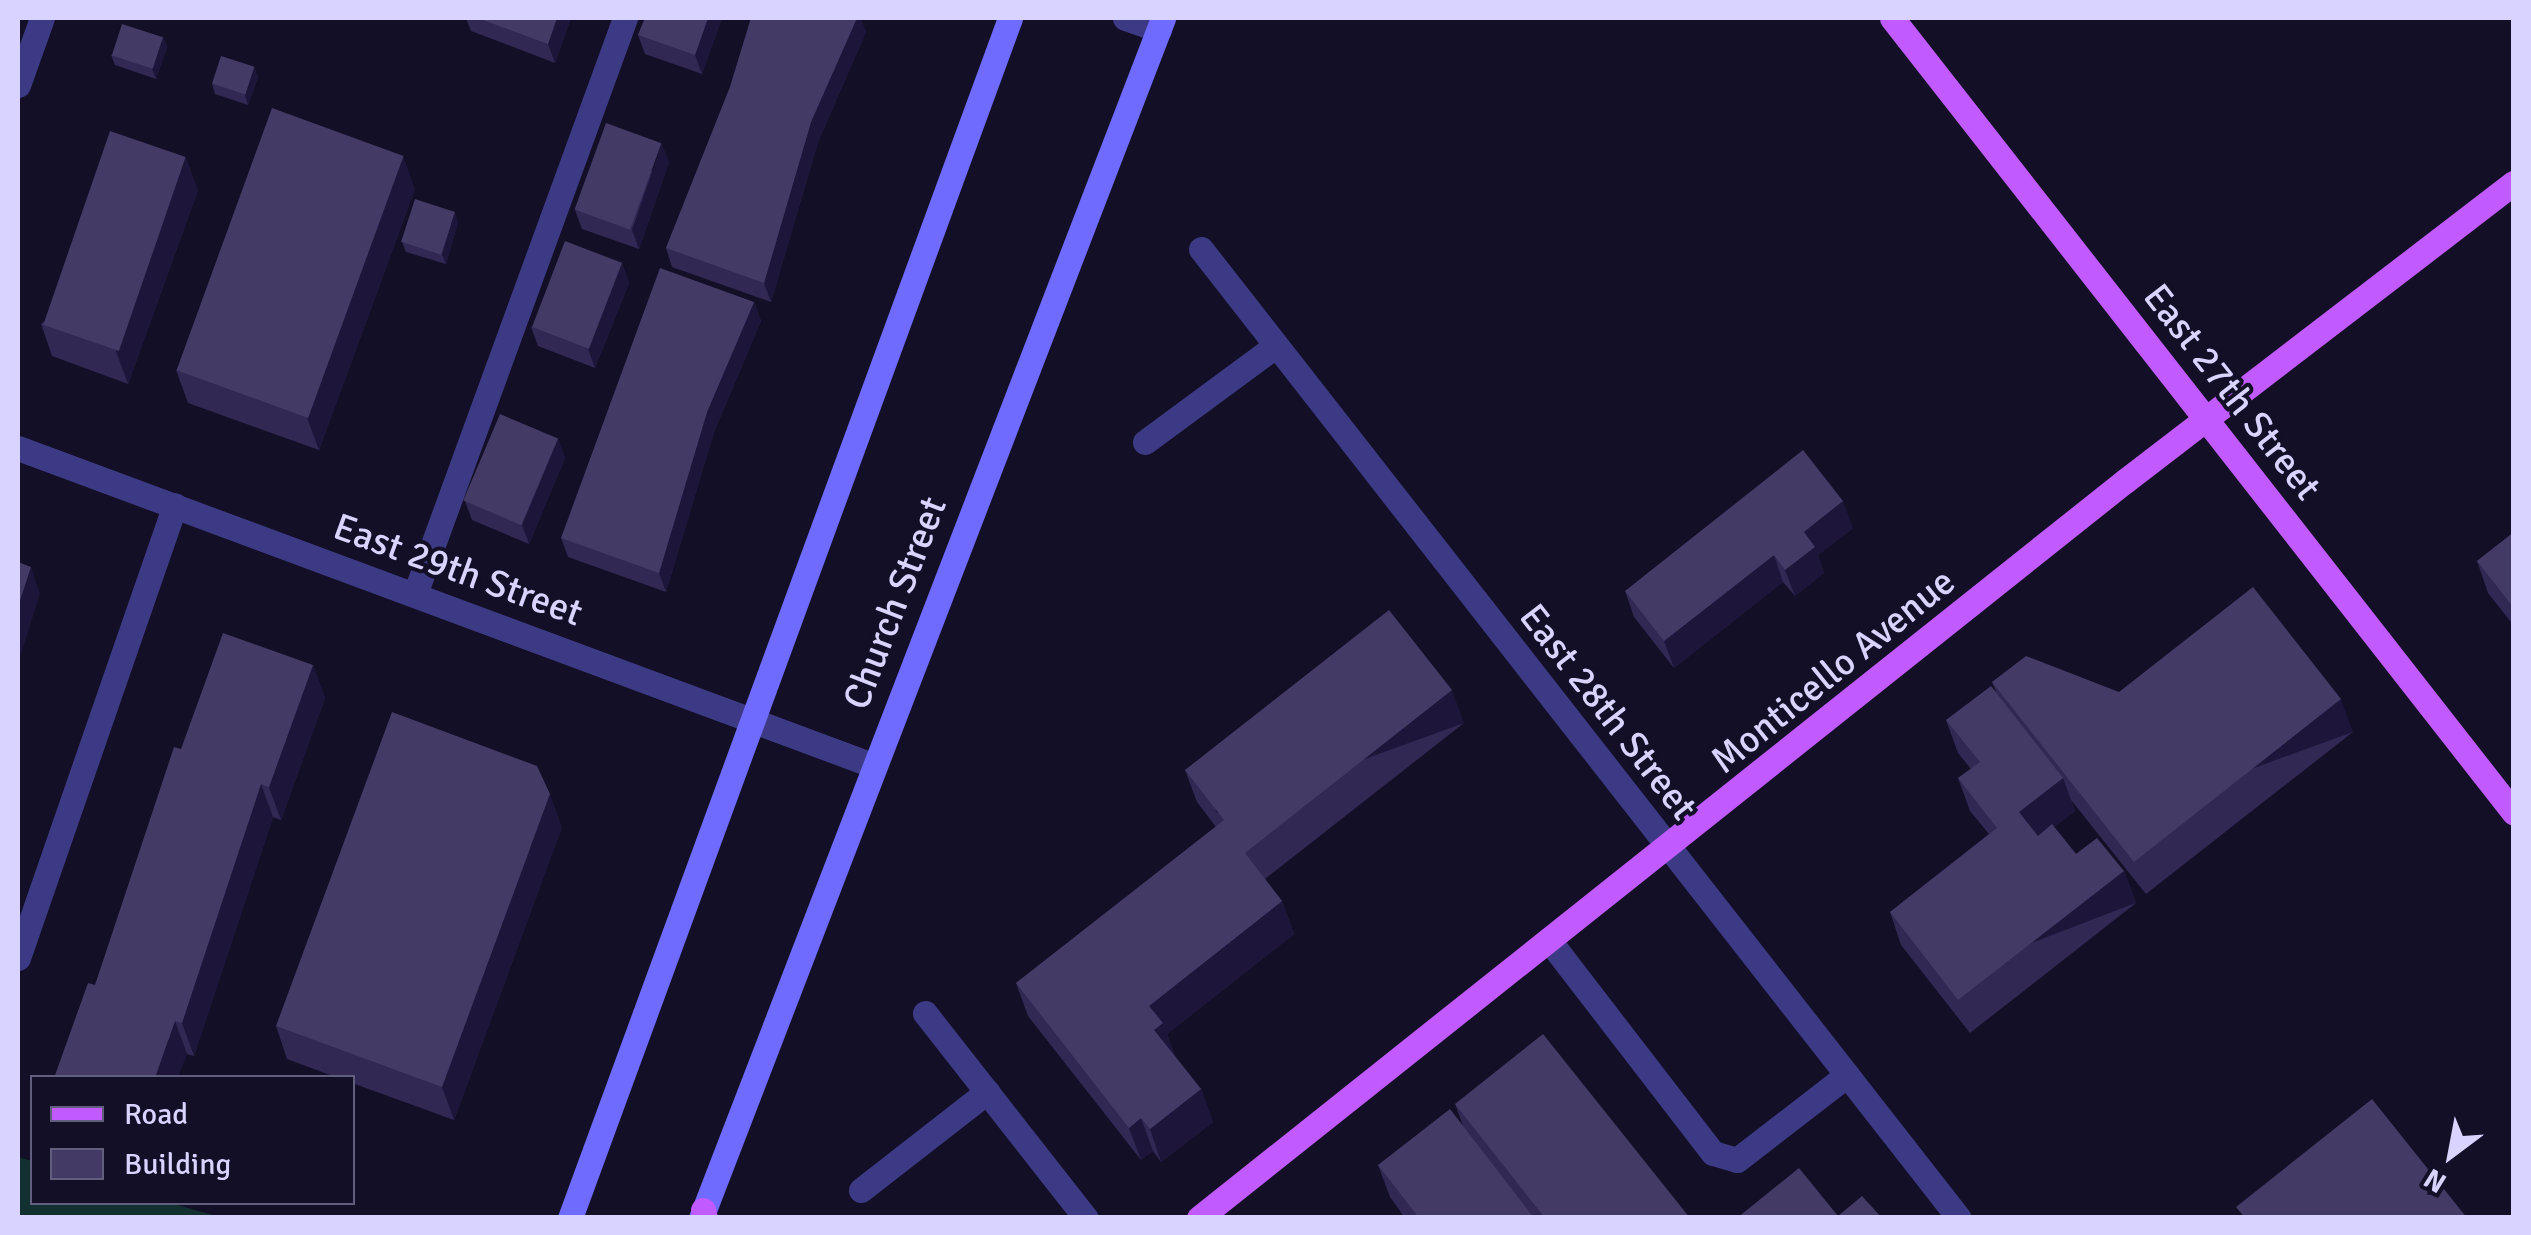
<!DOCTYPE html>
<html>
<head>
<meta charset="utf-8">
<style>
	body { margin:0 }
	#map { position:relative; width:2531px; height:1235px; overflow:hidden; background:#130f26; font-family:Signika,sans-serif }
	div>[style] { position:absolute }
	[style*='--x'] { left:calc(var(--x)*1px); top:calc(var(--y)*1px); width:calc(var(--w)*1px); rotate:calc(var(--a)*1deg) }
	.green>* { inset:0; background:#12302f }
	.lane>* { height:25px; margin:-12.5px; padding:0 12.5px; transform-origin:12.5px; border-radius:12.5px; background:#3d3a85 }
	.street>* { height:25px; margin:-12.5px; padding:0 12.5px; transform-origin:12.5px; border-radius:12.5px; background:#3d3a85 }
	.secondary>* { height:25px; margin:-12.5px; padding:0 12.5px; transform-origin:12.5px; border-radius:12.5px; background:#6f6bff }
	.primary>* { height:25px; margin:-12.5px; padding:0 12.5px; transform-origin:12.5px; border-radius:12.5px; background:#c25bff }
	.wall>* { inset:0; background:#312854 }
	.shaded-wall>* { inset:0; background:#1d163a; transform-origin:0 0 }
	.building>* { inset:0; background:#433a66; transform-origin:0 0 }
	span { translate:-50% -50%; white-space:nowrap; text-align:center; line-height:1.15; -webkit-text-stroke:8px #130f26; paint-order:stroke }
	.street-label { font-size:38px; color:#d9d4ff }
	.frame { position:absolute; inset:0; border:20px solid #d9d4ff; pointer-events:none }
	.legend { position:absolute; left:30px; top:1075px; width:325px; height:130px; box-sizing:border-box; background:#130f26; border:2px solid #625e7d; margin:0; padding:12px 18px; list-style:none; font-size:30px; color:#d9d4ff }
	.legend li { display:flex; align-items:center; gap:20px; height:50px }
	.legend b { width:50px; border:2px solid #625e7d }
	.north { position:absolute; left:2401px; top:1105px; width:100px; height:100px; -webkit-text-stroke:8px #130f26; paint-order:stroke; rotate:212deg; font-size:28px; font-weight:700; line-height:40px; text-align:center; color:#d9d4ff }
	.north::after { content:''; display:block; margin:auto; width:35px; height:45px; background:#d9d4ff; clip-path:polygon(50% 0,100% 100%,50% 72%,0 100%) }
</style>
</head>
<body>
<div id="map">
	<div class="green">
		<div style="clip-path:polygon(18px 1157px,32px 1161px,32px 1202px,170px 1203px,220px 1217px,18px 1217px)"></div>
	</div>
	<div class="lane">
		<div style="--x:1145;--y:442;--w:162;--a:-36.4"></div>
		<div style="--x:415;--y:594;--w:613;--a:-69.97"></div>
		<div style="--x:1551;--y:943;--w:265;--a:52.4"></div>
		<div style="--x:1713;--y:1153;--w:25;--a:16"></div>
		<div style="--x:1737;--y:1160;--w:139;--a:-37.7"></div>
		<div style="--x:18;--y:958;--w:479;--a:-70.9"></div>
		<div style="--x:861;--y:1190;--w:160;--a:-37.9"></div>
	</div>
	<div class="street">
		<div style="--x:1125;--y:18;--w:36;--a:19"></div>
		<div style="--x:18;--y:85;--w:71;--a:-70.3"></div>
		<div style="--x:1201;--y:249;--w:1230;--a:51.97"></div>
		<div style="--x:18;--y:448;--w:911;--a:20.36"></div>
		<div style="--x:925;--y:1013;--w:261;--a:51.9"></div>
	</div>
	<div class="secondary">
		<div style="--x:570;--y:1218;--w:1278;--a:-69.86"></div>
		<div style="--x:701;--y:1218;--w:1286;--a:-68.94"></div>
	</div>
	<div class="primary">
		<div style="--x:1892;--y:18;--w:1009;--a:51.96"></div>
		<div style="--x:703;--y:1210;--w:8;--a:76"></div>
		<div style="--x:1199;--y:1218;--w:1183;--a:-38.52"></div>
		<div style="--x:2125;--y:481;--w:490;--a:-37.5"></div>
	</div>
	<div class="wall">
		<div style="clip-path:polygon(466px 18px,571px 18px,555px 63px,471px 31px)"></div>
		<div style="clip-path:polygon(645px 18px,722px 18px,702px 74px,645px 54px,638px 35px)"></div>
		<div style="clip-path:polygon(751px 18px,860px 18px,866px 32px,818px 142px,771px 302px,672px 267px,666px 248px,730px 87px)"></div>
		<div style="clip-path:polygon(163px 37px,167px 47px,156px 79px,115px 65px,111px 55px)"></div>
		<div style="clip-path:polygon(254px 67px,258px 77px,248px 105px,215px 94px,212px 84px)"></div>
		<div style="clip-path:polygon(669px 162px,639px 249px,582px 229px,575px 210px)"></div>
		<div style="clip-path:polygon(415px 189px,319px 450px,188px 403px,176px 370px)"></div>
		<div style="clip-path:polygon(198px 190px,128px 384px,52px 356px,41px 324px)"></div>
		<div style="clip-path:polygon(458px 222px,446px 264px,406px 252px,402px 242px)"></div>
		<div style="clip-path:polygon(622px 263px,629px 283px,595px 368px,538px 346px,531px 327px)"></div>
		<div style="clip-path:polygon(754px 302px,761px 321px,714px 432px,666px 592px,568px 557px,561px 538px)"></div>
		<div style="clip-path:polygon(558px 439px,565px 458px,529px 544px,472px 520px,465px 501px)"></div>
		<div style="clip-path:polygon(1853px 528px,1818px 555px,1824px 573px,1795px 596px,1783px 582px,1674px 668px,1634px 617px,1625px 591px)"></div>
		<div style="clip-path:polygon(2514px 532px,2514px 626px,2488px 593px,2477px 561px)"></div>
		<div style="clip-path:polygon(313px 665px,325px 698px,281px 820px,273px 817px,194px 1056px,187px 1054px,95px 985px,181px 749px)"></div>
		<div style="clip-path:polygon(1992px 682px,2119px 692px,2353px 732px,2146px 894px,2071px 800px,2075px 811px,2054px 827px,2076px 854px,2124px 871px,2136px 903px,1970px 1033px,1901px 945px,1890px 912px,1989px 834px,1970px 811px,1958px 778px,1971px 769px,1958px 753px,1946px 720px,1996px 692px)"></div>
		<div style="clip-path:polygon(1464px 723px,1265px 879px,1282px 901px,1294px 934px,1167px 1034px,1175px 1056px,1201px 1089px,1213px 1122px,1161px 1162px,1153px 1151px,1141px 1160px,1028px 1016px,1016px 983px,1216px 827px,1197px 802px,1185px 770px)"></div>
		<div style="clip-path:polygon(562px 827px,454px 1120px,352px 1083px,352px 1078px,338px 1078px,287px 1059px,276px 1026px)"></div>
		<div style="clip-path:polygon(1455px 1104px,1690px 1218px,1405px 1218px,1390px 1197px,1378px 1165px,1463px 1126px)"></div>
	</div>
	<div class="shaded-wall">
		<div style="clip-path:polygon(557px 18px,571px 18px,555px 63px,548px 44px)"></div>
		<div style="clip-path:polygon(708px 18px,722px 18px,702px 74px,695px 55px)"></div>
		<div style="clip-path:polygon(857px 18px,860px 18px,866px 32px,818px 142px,771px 302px,764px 283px,811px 122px)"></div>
		<div style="clip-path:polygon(163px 37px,167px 47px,156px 79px,152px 69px)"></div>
		<div style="clip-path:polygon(254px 67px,258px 77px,248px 105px,245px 95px)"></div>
		<div style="clip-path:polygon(662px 143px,669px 162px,639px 249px,632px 230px)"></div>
		<div style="clip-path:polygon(403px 156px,415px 189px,319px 450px,307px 418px)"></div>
		<div style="clip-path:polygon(186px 157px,198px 190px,128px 384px,116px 351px)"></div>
		<div style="clip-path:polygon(455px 212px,458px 222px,446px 264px,442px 254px)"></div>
		<div style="clip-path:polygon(622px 263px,629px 283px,595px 368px,588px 349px)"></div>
		<div style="clip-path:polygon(754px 302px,761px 321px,714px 432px,666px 592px,659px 573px,707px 412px)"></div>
		<div style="clip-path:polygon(558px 439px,565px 458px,529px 544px,522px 525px)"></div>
		<div style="clip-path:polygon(1843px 501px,1853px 528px,1818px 555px,1824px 573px,1795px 596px,1785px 570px,1804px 532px)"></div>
		<div style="clip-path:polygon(1774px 555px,1783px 582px,1674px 668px,1664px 641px)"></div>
		<div style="clip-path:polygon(31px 567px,40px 594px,18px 663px,18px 607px)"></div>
		<div style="clip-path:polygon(313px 665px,325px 698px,281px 820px,269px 787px)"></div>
		<div style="left:1452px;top:690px;width:35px;height:263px;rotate:70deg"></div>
		<div style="left:2341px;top:699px;width:35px;height:263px;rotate:70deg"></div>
		<div style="clip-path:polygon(2063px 778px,2075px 811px,2031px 845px,2019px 812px)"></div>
		<div style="clip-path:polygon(261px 784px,273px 817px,194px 1056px,182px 1023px)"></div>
		<div style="clip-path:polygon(550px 794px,562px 827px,454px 1120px,442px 1087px)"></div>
		<div style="left:2124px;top:871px;width:34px;height:210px;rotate:69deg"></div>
		<div style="clip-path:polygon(1282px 901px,1294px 934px,1167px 1034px,1175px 1056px,1154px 1030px,1149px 1006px)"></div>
		<div style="clip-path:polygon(175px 1021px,187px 1054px,178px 1078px,155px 1078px)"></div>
		<div style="clip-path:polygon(1201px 1089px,1213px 1122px,1161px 1162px,1150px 1129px)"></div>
		<div style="clip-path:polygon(1141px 1118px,1153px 1151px,1141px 1160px,1129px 1128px)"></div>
	</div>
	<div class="building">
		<div style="clip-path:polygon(478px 18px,557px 18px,548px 44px)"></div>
		<div style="clip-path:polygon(645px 18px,708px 18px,695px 55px,638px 35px)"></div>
		<div style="clip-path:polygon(751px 18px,857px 18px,811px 122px,764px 283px,666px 248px,730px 87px)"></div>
		<div style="left:122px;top:24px;width:43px;height:33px;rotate:18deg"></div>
		<div style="left:221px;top:56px;width:35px;height:29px;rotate:18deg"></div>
		<div style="left:272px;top:108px;width:140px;height:279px;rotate:20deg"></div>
		<div style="left:606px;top:123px;width:59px;height:92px;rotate:20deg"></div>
		<div style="left:110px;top:131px;width:80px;height:205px;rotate:19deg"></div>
		<div style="left:415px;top:199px;width:42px;height:45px;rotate:18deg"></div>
		<div style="left:565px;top:241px;width:61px;height:92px;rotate:21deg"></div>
		<div style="clip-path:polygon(660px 268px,754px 302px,707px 412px,659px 573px,561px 538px)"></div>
		<div style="left:500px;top:414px;width:63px;height:94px;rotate:23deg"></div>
		<div style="clip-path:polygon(1803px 450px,1843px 501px,1804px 532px,1815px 547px,1785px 570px,1774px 555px,1664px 641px,1625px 591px)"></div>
		<div style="clip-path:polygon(2514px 532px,2514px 608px,2477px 561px)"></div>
		<div style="clip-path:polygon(18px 562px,31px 567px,18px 607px)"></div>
		<div style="clip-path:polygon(2253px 587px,2341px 699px,2134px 862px,1992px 682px,2026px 656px,2119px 692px)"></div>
		<div style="clip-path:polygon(1389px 610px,1452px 690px,1245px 853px,1282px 901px,1149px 1006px,1163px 1023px,1154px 1030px,1201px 1089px,1150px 1129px,1141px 1118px,1129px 1128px,1016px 983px,1224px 820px,1185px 770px)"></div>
		<div style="clip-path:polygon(223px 633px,313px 665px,269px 787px,261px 784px,182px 1023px,175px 1021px,155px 1078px,54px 1078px,88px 983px,95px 985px,174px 747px,181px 749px)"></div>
		<div style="clip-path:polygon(1991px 686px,2063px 778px,2019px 812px,2038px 836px,2052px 824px,2076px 854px,2097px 838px,2124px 871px,1958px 1000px,1890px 912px,1997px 828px,1958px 778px,1980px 762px,1946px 720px)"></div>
		<div style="clip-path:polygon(392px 712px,537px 766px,550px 794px,442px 1087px,276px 1026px)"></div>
		<div style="clip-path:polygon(1543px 1034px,1690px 1218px,1545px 1218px,1455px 1104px)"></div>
		<div style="clip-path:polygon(2372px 1099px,2467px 1218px,2245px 1218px,2236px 1207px)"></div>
		<div style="clip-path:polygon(1450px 1109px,1534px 1218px,1419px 1218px,1378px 1165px)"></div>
		<div style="clip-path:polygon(1799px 1168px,1838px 1216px,1862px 1196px,1882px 1218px,1737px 1218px)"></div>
	</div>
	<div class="street-label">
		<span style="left:2232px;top:392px;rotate:52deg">East 27th Street</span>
		<span style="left:458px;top:570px;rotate:20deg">East 29th Street</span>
		<span style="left:895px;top:603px;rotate:-69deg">Church Street</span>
		<span style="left:1833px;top:671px;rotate:-39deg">Monticello Avenue</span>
		<span style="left:1608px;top:712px;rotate:52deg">East 28th Street</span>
	</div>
	<div class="frame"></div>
	<ul class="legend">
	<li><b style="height:12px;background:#c25bff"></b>Road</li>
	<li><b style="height:28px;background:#433a66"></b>Building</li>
	</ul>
	<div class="north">N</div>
</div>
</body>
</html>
